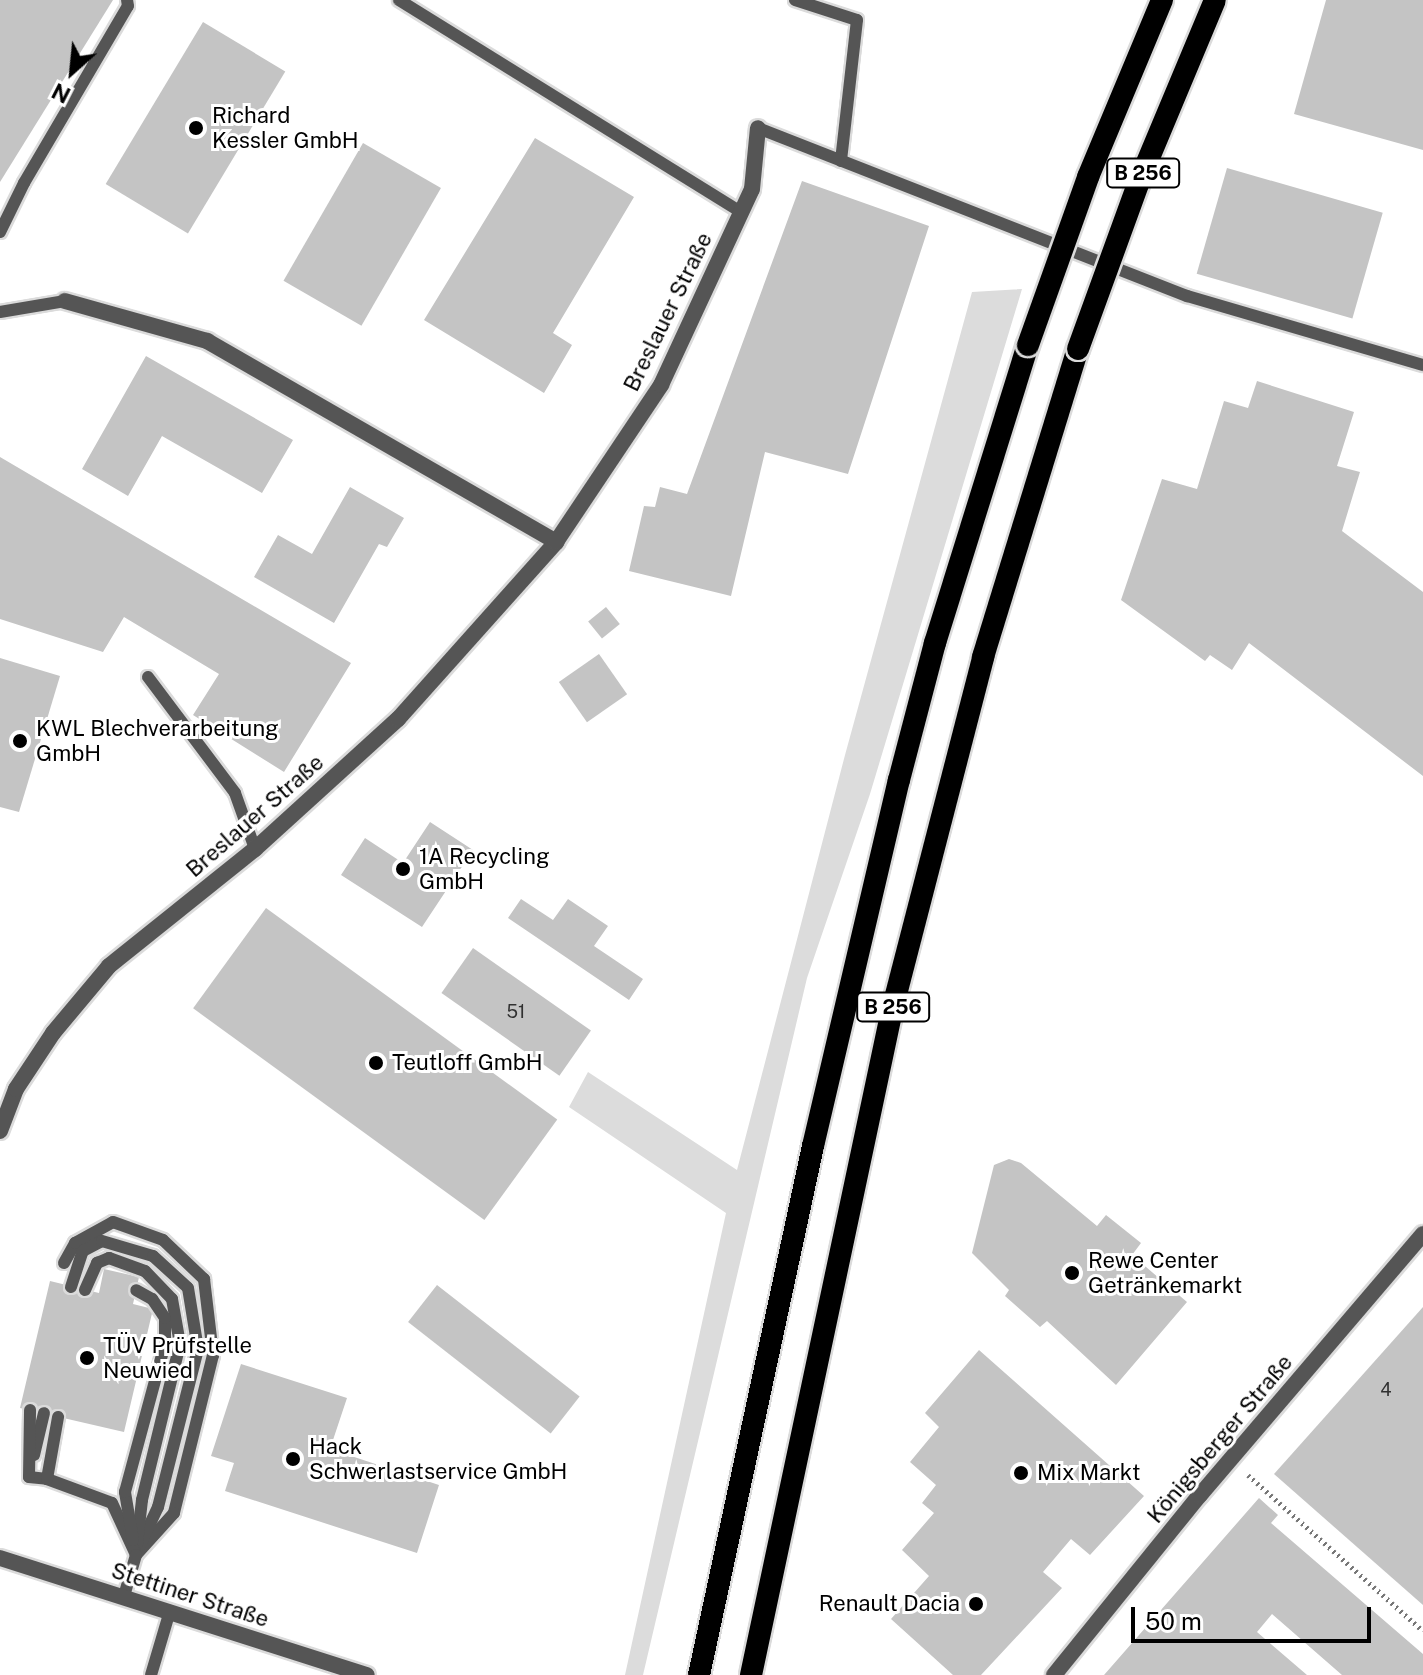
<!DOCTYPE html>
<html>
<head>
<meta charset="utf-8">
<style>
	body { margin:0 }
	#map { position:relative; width:1423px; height:1675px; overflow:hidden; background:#fff; font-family:"Public Sans",sans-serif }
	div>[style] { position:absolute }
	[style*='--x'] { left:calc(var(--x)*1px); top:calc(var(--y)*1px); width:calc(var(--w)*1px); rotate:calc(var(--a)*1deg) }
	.green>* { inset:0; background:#dcdcdc }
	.building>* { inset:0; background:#c4c4c4; transform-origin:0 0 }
	.path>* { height:5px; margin-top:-2.5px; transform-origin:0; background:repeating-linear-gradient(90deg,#777 0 2px,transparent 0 6px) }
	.roads { filter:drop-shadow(2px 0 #dbdbdb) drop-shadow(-2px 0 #dbdbdb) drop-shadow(0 2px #dbdbdb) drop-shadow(0 -2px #dbdbdb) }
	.service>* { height:12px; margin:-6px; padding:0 6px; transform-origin:6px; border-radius:6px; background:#555 }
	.minor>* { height:16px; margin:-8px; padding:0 8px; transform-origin:8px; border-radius:8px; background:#555 }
	.trunk>* { height:22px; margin:-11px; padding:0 11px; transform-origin:11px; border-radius:11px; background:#000 }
	.bridges { filter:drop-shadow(2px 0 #dbdbdb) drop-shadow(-2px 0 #dbdbdb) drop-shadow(0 2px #dbdbdb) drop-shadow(0 -2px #dbdbdb) }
	.trunk-bridge>* { height:22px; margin:-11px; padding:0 11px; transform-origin:11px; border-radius:11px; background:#000 }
	.dots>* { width:22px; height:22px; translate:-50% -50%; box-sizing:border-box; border:4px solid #fff; border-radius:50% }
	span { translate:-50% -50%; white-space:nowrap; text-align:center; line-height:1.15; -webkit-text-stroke:6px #fff; paint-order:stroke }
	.number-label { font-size:18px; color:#313131 }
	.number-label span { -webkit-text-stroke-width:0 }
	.shield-label span { padding:2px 6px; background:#fff; border:2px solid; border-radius:6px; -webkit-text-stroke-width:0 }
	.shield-label { font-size:20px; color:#000; font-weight:700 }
	.poi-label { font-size:22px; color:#000 }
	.left { translate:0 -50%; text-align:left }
	.right { translate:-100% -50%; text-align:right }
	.street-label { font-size:22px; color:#000 }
	.north { position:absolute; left:32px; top:32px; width:80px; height:80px; -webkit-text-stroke:6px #fff; paint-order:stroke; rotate:207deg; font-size:22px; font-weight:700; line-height:32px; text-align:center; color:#000 }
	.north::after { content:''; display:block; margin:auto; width:28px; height:36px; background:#000; clip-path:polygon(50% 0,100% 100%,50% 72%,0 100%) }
	.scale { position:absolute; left:1131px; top:1607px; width:240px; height:36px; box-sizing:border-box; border:4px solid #000; border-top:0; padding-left:10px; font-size:24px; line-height:28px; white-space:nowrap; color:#000; -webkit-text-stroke:6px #fff; paint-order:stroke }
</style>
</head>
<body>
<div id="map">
	<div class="green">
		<div style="clip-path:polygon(1022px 289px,870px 794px,807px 978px,643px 1675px,625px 1675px,726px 1213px,569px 1107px,588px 1072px,737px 1170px,845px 755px,972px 292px)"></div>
	</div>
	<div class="building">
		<div style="clip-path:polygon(0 0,113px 0,0 182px)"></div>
		<div style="clip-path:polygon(1326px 0,1423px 0,1423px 150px,1294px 114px)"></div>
		<div style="left:203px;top:22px;width:96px;height:189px;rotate:31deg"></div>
		<div style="clip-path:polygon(535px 138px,634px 197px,553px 333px,572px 345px,544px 393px,424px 320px)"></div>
		<div style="left:363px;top:143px;width:90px;height:159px;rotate:30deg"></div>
		<div style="left:1227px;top:168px;width:162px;height:110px;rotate:16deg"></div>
		<div style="clip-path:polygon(802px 181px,929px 226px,848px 474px,765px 452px,731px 596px,629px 571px,644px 506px,655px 507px,660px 487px,687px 494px)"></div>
		<div style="clip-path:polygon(146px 356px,293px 440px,262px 493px,162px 436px,128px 496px,82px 469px)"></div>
		<div style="clip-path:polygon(1257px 381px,1354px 412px,1337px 466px,1360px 472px,1342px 531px,1423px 592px,1423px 776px,1249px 643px,1232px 670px,1210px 655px,1205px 661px,1121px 600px,1162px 479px,1197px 489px,1224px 401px,1248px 408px)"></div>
		<div style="clip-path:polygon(0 457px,351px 663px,284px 772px,193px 715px,219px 674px,124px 617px,103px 652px,0 619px)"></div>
		<div style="clip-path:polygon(350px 487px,404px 518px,387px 547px,379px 544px,334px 623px,254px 577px,278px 535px,312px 554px)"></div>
		<div style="left:606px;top:607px;width:22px;height:23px;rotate:51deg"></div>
		<div style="left:599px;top:654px;width:49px;height:49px;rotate:55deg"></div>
		<div style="clip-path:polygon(0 658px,60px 676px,19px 812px,0 807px)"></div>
		<div style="clip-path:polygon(430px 822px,473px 850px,422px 927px,341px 875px,365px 838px,403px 863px)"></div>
		<div style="clip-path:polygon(521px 899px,553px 920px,568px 899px,608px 926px,594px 946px,643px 979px,629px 1000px,508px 918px)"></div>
		<div style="left:266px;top:908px;width:360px;height:124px;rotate:36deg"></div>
		<div style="left:473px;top:948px;width:144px;height:55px;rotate:35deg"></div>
		<div style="clip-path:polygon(1009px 1159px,1021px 1163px,1097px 1226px,1106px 1215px,1141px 1243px,1132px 1255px,1187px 1302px,1116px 1385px,1047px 1321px,1040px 1327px,1005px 1296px,1009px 1290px,972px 1253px,994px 1165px)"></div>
		<div style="clip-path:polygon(104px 1269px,139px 1277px,133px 1304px,153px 1309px,124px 1432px,20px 1408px,50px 1281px,99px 1293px)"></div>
		<div style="left:437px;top:1285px;width:181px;height:47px;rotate:38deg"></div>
		<div style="clip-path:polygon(1423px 1307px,1423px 1605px,1274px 1474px)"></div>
		<div style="clip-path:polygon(979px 1350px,1144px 1496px,1090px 1555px,1071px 1539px,1043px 1572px,1062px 1588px,981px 1675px,953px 1675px,891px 1619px,929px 1576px,902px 1550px,934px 1513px,922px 1503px,936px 1485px,910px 1462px,939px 1427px,925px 1413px)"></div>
		<div style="clip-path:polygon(241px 1364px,347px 1398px,330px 1449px,439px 1485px,417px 1553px,225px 1491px,234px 1463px,211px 1456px)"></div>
		<div style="clip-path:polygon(1259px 1498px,1278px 1515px,1271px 1523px,1423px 1654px,1423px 1675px,1342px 1675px,1272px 1614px,1257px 1632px,1307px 1675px,1104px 1675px)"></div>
	</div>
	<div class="path">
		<div style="--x:1248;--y:1475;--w:234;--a:41.7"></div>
	</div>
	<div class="roads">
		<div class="service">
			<div style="--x:399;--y:0;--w:402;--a:31.8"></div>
			<div style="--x:795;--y:0;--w:65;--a:17.9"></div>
			<div style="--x:857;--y:20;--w:142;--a:96.5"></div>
			<div style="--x:758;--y:128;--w:461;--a:21.4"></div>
			<div style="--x:1187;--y:296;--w:246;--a:16.3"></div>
			<div style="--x:0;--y:232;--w:55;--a:-63.9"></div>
			<div style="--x:24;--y:183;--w:205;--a:-59.6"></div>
			<div style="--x:128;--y:6;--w:6;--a:-99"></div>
			<div style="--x:0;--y:312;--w:66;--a:-9.6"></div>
			<div style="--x:148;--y:677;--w:145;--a:53.1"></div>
			<div style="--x:235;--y:793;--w:59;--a:70.3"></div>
			<div style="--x:64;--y:1263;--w:23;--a:-61"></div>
			<div style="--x:75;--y:1243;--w:43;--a:-28.9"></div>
			<div style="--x:113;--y:1222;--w:53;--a:19.8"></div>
			<div style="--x:163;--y:1240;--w:57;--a:43.6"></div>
			<div style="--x:204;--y:1279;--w:77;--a:83.2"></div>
			<div style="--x:213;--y:1355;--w:163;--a:103.9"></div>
			<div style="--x:174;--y:1513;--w:57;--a:132.1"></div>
			<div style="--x:71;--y:1287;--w:38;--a:-72"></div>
			<div style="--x:83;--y:1251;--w:21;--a:-28"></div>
			<div style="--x:102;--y:1241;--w:53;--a:16.4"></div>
			<div style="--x:153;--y:1256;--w:47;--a:42.4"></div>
			<div style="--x:188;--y:1288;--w:62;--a:80.7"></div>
			<div style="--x:198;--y:1349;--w:163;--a:104.2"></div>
			<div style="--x:158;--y:1507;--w:42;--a:115.3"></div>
			<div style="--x:85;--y:1290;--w:30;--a:-66"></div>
			<div style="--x:97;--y:1263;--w:13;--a:-23"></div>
			<div style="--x:109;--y:1258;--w:38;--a:20"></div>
			<div style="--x:145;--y:1271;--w:39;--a:46"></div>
			<div style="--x:172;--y:1299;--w:46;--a:79.9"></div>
			<div style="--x:180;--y:1344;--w:161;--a:103.7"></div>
			<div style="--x:142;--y:1500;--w:44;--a:96.5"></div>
			<div style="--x:34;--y:1455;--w:43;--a:-76.6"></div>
			<div style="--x:29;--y:1477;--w:18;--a:6"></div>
			<div style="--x:47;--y:1479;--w:69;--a:20.3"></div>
			<div style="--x:112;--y:1503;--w:57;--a:65.2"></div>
			<div style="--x:136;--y:1555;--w:43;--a:106.3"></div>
			<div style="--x:29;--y:1477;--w:67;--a:-89.1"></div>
			<div style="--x:47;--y:1479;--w:63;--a:-79.9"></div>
			<div style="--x:133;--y:1540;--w:49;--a:-99.5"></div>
			<div style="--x:125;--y:1492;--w:153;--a:-74.9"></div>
			<div style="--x:165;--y:1344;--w:26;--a:-90"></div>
			<div style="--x:165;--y:1318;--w:23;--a:-124"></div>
			<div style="--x:152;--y:1299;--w:18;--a:-151"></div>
			<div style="--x:151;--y:1675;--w:67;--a:-73.5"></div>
		</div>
		<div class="minor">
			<div style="--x:65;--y:301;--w:148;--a:15.7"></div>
			<div style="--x:207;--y:341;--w:403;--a:29.9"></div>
			<div style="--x:0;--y:1131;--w:45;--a:-69.1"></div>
			<div style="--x:16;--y:1089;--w:67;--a:-56.5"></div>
			<div style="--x:53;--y:1033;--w:87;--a:-50.1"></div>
			<div style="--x:109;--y:966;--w:187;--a:-38.7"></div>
			<div style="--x:255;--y:849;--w:193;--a:-42.3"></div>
			<div style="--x:398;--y:719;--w:237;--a:-48.2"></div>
			<div style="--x:556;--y:542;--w:189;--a:-56.2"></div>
			<div style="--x:661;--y:385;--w:216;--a:-65.1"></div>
			<div style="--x:752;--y:189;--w:61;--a:-84.4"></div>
			<div style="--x:0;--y:1558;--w:385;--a:17.7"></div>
			<div style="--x:1054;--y:1675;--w:232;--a:-51"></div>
			<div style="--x:1200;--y:1495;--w:343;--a:-49.5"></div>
		</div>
		<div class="trunk">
			<div style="--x:699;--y:1675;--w:541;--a:-77.84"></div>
			<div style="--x:813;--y:1146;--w:376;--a:-76.8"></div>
			<div style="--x:899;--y:780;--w:142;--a:-75.3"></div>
			<div style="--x:935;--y:643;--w:312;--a:-72.7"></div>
			<div style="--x:751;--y:1675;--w:680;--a:-78.03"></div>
			<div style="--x:892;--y:1010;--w:365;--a:-75.5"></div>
			<div style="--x:983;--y:657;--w:322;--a:-72.9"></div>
		</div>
	</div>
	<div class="bridges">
		<div class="trunk-bridge">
			<div style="--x:1028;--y:345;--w:178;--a:-70.3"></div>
			<div style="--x:1088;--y:177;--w:192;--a:-67.3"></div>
			<div style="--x:1078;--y:349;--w:176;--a:-70"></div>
			<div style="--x:1138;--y:184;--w:199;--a:-67.3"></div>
		</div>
	</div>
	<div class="dots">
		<div style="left:196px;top:128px;background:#000"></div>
		<div style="left:20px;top:741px;background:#000"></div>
		<div style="left:403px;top:869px;background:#000"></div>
		<div style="left:376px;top:1063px;background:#000"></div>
		<div style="left:1072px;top:1273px;background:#000"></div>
		<div style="left:87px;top:1358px;background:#000"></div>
		<div style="left:293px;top:1459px;background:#000"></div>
		<div style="left:1021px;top:1473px;background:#000"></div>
		<div style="left:976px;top:1604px;background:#000"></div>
	</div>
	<div class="number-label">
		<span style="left:516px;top:1012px">51</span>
		<span style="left:1386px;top:1390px">4</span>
	</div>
	<div class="shield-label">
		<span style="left:1143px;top:173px">B 256</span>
		<span style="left:893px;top:1007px">B 256</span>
	</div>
	<div class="poi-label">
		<span class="left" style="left:212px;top:128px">Richard<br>Kessler GmbH</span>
		<span class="left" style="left:36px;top:741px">KWL Blechverarbeitung<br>GmbH</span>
		<span class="left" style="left:419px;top:869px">1A Recycling<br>GmbH</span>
		<span class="left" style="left:392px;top:1063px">Teutloff GmbH</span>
		<span class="left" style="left:1088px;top:1273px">Rewe Center<br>Getränkemarkt</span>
		<span class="left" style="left:103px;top:1358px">TÜV Prüfstelle<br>Neuwied</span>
		<span class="left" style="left:309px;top:1459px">Hack<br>Schwerlastservice GmbH</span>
		<span class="left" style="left:1037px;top:1473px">Mix Markt</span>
		<span class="right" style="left:960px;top:1604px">Renault Dacia</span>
	</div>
	<div class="street-label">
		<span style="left:668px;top:312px;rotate:-64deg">Breslauer Straße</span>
		<span style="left:255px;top:816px;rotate:-41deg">Breslauer Straße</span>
		<span style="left:1220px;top:1439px;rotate:-50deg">Königsberger Straße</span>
		<span style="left:190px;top:1595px;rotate:18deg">Stettiner Straße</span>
	</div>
	<div class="north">N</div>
	<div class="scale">50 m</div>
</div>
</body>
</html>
